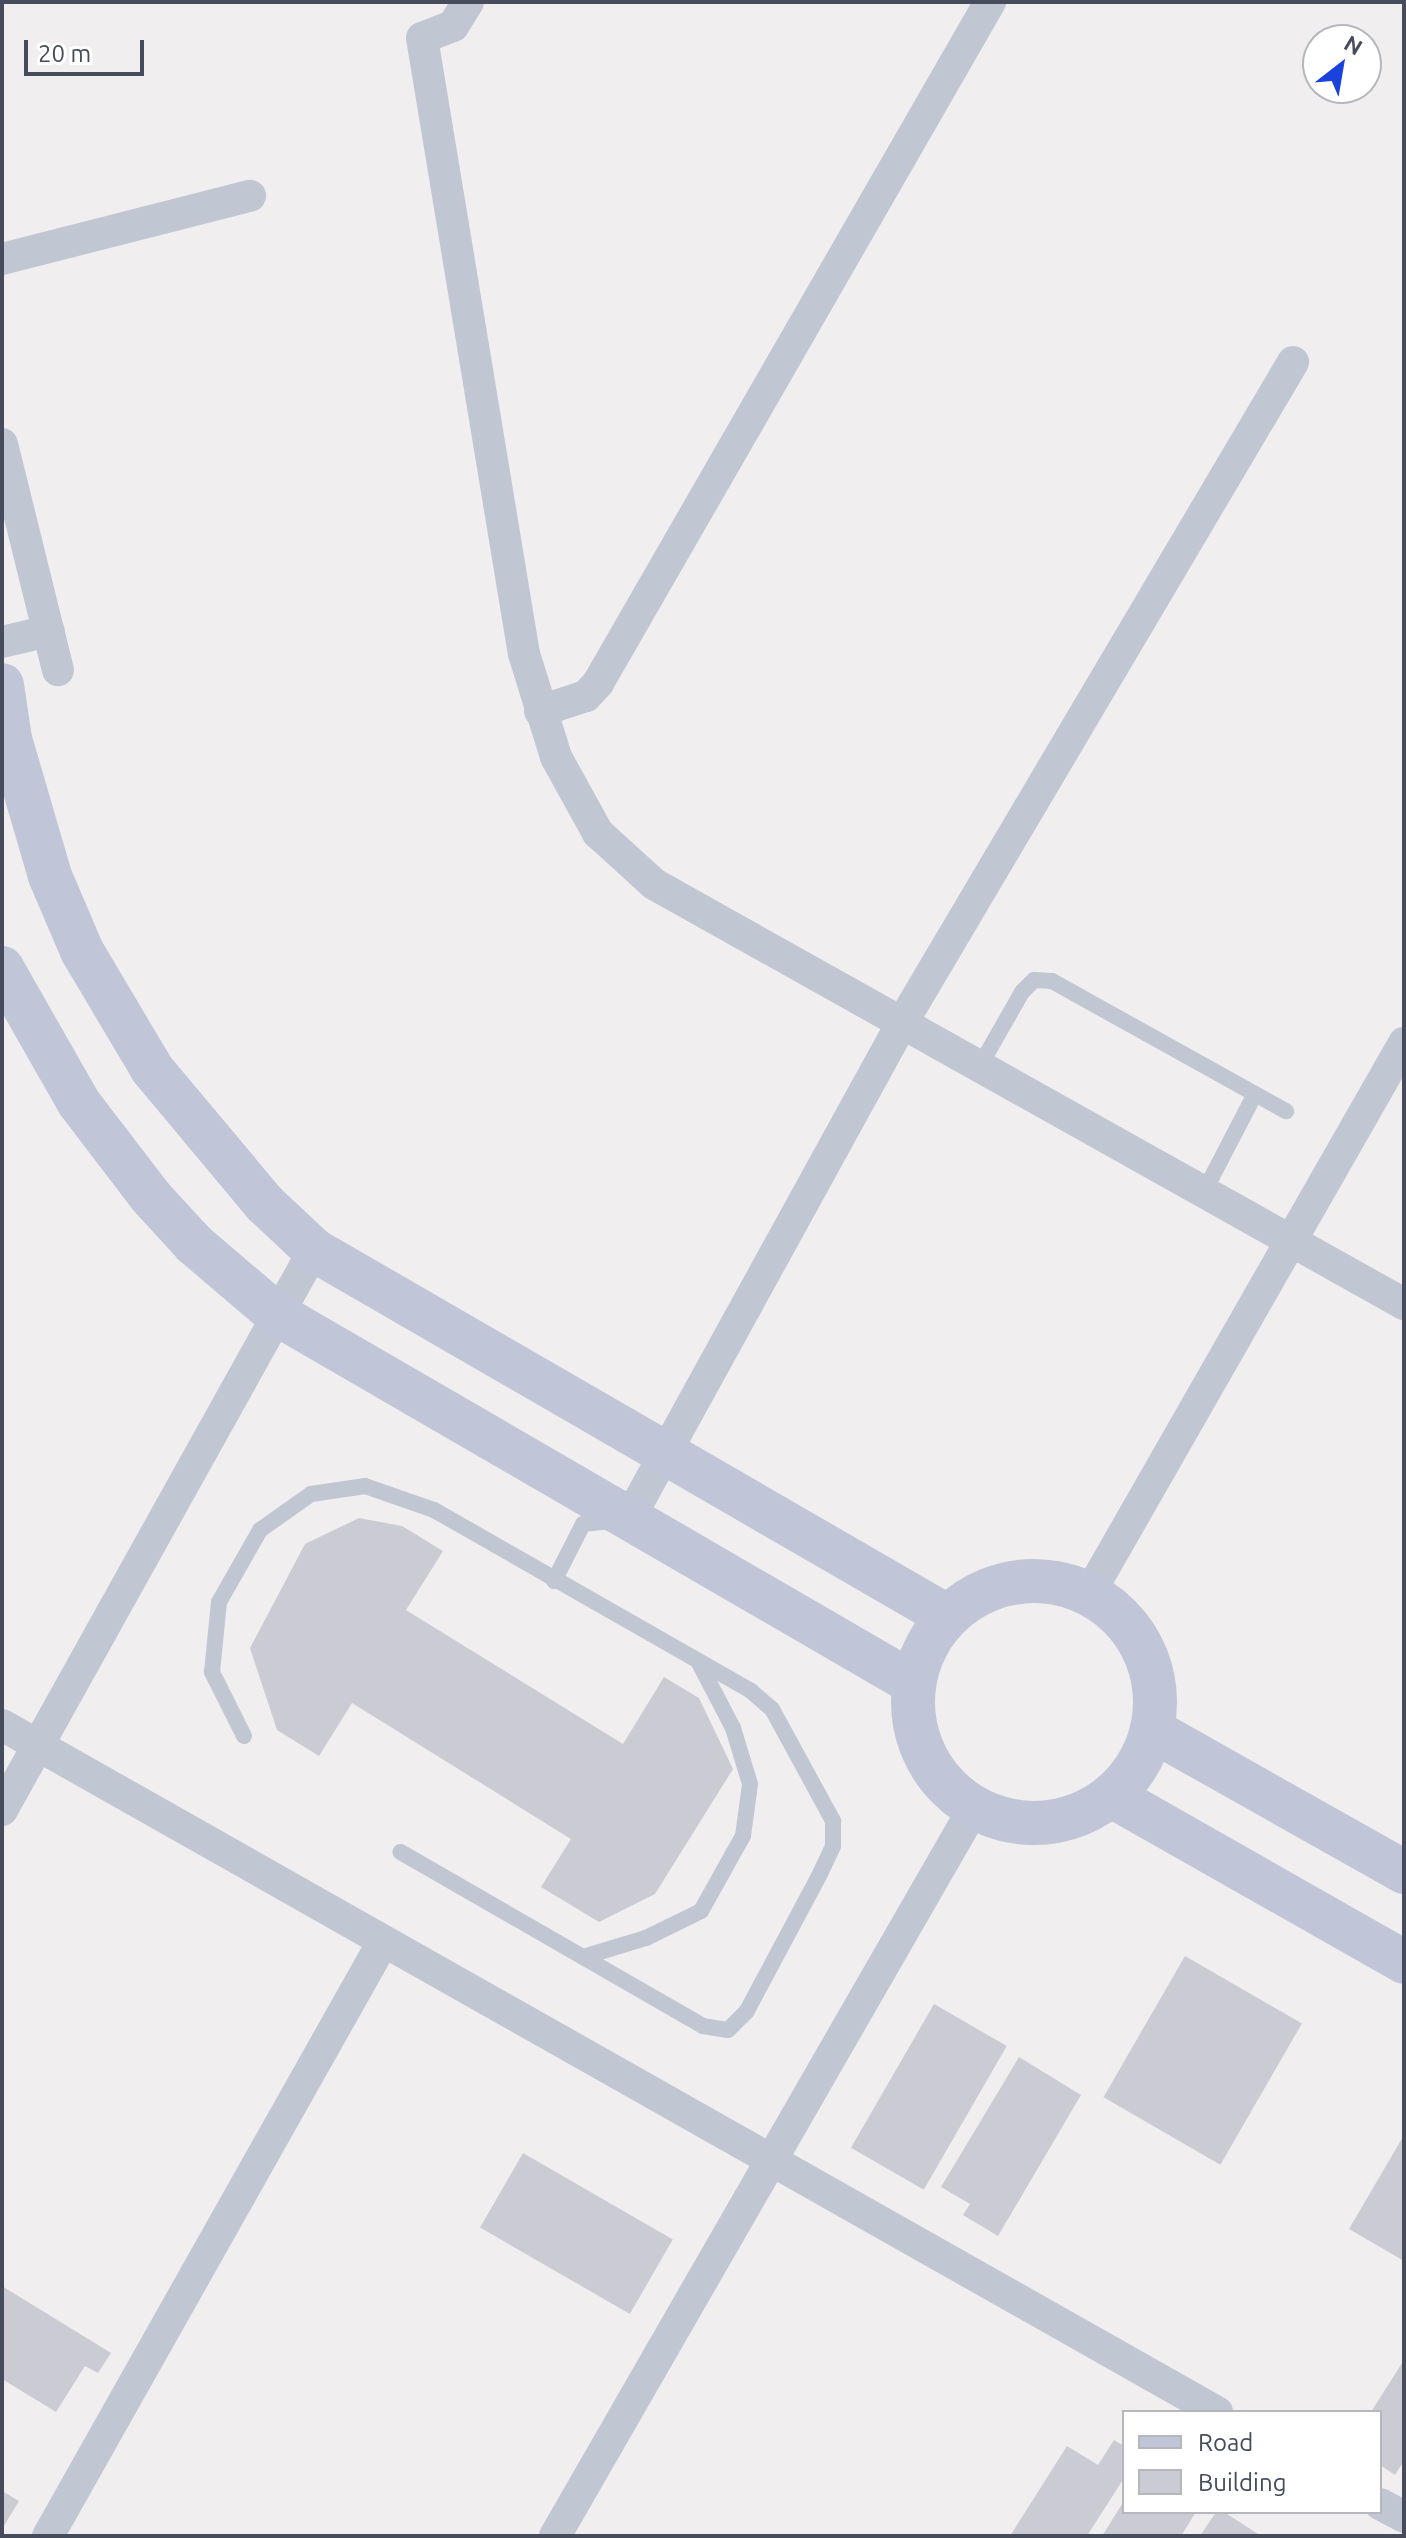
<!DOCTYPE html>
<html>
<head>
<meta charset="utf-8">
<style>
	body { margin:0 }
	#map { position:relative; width:1406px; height:2538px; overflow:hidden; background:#f0eeee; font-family:Ubuntu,sans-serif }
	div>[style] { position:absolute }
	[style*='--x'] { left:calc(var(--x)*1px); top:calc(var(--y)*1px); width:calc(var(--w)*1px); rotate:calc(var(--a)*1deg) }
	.building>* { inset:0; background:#cbccd3; transform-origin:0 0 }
	.lane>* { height:16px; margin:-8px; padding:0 8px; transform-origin:8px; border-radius:8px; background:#c1c6d3 }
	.street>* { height:32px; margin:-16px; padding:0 16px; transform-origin:16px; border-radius:16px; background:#c1c6d3 }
	.secondary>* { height:44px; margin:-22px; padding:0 22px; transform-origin:22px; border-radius:22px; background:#c0c6d7 }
	.secondary>.ring { margin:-22px; padding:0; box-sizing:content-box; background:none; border:44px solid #c0c6d7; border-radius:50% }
	span { translate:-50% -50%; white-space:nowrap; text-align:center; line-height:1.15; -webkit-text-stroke:7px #fff; paint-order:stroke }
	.frame { position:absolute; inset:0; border:4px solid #464c5b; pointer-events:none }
	.legend { position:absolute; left:1122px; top:2410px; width:260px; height:104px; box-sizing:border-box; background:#fff; border:2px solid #b5b7bd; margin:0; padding:10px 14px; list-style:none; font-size:24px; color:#464c5b }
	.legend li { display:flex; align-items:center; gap:16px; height:40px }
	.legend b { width:40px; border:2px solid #b5b7bd }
	.north { position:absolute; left:1302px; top:24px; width:80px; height:80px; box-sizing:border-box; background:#fff; border:2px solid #b5b7bd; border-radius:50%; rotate:31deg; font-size:22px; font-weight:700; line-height:32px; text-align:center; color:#464c5b }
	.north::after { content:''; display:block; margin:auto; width:28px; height:36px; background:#1a43de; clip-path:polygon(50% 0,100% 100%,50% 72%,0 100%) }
	.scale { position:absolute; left:24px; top:40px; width:120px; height:36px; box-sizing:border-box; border:4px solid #464c5b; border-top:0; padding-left:10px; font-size:24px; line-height:28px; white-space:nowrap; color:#464c5b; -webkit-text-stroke:6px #fff; paint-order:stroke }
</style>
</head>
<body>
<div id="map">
	<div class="building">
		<div style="clip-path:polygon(359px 1518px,402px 1526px,443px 1551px,406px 1610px,623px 1744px,664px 1677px,699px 1698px,733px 1769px,655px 1894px,599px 1922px,541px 1887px,571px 1839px,352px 1703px,319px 1756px,277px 1730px,250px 1648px,305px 1544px)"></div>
		<div style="left:1185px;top:1956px;width:135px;height:163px;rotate:30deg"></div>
		<div style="left:934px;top:2004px;width:84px;height:166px;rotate:30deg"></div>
		<div style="clip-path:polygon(1019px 2057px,1081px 2095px,998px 2236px,963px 2215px,970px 2204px,941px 2187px)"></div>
		<div style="clip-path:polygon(1404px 2135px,1404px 2261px,1349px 2229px)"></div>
		<div style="left:523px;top:2153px;width:173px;height:86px;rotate:30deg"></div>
		<div style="clip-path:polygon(2px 2286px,111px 2353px,98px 2373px,85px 2366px,56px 2412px,2px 2379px)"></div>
		<div style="clip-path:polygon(1404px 2360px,1404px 2461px,1395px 2475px,1380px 2465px,1380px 2412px,1371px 2412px)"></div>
		<div style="clip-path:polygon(1114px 2440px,1124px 2446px,1124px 2478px,1087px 2536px,1010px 2536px,1067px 2446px,1098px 2465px)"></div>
		<div style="clip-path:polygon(2px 2491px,19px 2501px,2px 2529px)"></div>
		<div style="clip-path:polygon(1124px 2501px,1124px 2512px,1196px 2512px,1181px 2536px,1102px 2536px)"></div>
		<div style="clip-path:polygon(1216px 2512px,1224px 2512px,1261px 2536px,1200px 2536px)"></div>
	</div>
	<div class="lane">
		<div style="--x:981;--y:1064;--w:83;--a:-60.3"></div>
		<div style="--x:1022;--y:992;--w:17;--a:-45"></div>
		<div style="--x:1034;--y:980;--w:18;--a:3"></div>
		<div style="--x:1052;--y:981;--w:268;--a:29.1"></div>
		<div style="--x:1205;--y:1190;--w:108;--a:-62.5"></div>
		<div style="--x:554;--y:1581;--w:64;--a:-63"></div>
		<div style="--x:583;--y:1524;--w:31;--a:-6"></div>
		<div style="--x:244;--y:1736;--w:72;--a:-116.6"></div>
		<div style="--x:212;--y:1672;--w:70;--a:-84.3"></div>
		<div style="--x:219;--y:1602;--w:83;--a:-60.3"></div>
		<div style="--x:260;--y:1530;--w:62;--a:-35.2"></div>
		<div style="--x:311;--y:1494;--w:55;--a:-8.4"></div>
		<div style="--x:365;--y:1486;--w:73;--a:19.2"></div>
		<div style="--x:434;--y:1510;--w:365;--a:29.7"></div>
		<div style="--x:751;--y:1691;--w:28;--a:41"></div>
		<div style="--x:772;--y:1709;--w:128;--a:61.4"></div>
		<div style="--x:833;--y:1821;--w:25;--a:90"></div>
		<div style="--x:833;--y:1846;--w:31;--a:115"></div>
		<div style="--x:820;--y:1874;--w:155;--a:118.1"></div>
		<div style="--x:747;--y:2011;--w:27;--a:135"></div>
		<div style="--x:728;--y:2030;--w:25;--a:-171"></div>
		<div style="--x:703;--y:2026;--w:349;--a:-150.1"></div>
		<div style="--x:583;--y:1957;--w:66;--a:-16.8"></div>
		<div style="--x:646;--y:1938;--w:61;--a:-26.1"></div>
		<div style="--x:701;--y:1911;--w:86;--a:-60.8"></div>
		<div style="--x:743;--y:1836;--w:52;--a:-82.3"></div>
		<div style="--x:750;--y:1784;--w:59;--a:-106.9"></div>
		<div style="--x:733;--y:1728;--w:76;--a:-117.6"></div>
	</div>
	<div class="street">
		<div style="--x:468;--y:2;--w:28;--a:122"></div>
		<div style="--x:453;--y:26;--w:33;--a:159"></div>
		<div style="--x:422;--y:38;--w:624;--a:80.6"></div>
		<div style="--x:524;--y:654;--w:108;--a:72.7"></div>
		<div style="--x:556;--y:757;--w:87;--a:61.1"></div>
		<div style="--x:598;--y:833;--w:76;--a:42.3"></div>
		<div style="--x:654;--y:884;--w:860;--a:29.25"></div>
		<div style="--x:2;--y:259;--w:256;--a:-14.3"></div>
		<div style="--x:2;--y:444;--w:233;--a:76.1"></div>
		<div style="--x:2;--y:642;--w:48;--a:-13.2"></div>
		<div style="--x:540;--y:711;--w:48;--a:-18.1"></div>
		<div style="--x:586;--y:696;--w:18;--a:-47"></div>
		<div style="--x:598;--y:683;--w:786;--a:-60.07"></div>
		<div style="--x:629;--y:1519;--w:566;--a:-61.17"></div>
		<div style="--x:902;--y:1023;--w:768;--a:-59.39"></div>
		<div style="--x:1089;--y:1594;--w:635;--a:-60.24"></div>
		<div style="--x:2;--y:1725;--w:1396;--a:29.49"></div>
		<div style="--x:2;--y:1810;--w:641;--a:-60.88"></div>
		<div style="--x:1380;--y:2504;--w:27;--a:28"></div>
		<div style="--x:48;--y:2536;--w:682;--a:-60.58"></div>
		<div style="--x:555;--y:2536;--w:840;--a:-60.08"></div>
	</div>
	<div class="secondary">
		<div style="--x:2;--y:685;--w:55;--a:81.6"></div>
		<div style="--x:10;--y:739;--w:143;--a:73.7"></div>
		<div style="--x:50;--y:876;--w:82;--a:66.9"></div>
		<div style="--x:82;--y:951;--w:137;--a:59.3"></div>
		<div style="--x:152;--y:1069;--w:176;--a:50.1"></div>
		<div style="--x:265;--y:1204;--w:67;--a:43.2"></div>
		<div style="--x:314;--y:1250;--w:731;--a:30.04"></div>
		<div style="--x:2;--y:968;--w:155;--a:60.3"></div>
		<div style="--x:79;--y:1103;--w:117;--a:52.6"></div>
		<div style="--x:150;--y:1196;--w:65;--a:47.5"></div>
		<div style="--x:194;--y:1244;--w:106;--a:40.4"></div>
		<div style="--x:275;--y:1313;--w:738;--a:30.11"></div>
		<div class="ring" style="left:913px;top:1581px;width:198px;height:198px"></div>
		<div style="--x:1152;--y:1730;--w:289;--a:29.4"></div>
		<div style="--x:1112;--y:1796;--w:336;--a:29.6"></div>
	</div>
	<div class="frame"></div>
	<ul class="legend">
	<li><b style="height:10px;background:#c0c6d7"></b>Road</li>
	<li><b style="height:22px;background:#cbccd3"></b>Building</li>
	</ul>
	<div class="north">N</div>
	<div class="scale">20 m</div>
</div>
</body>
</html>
